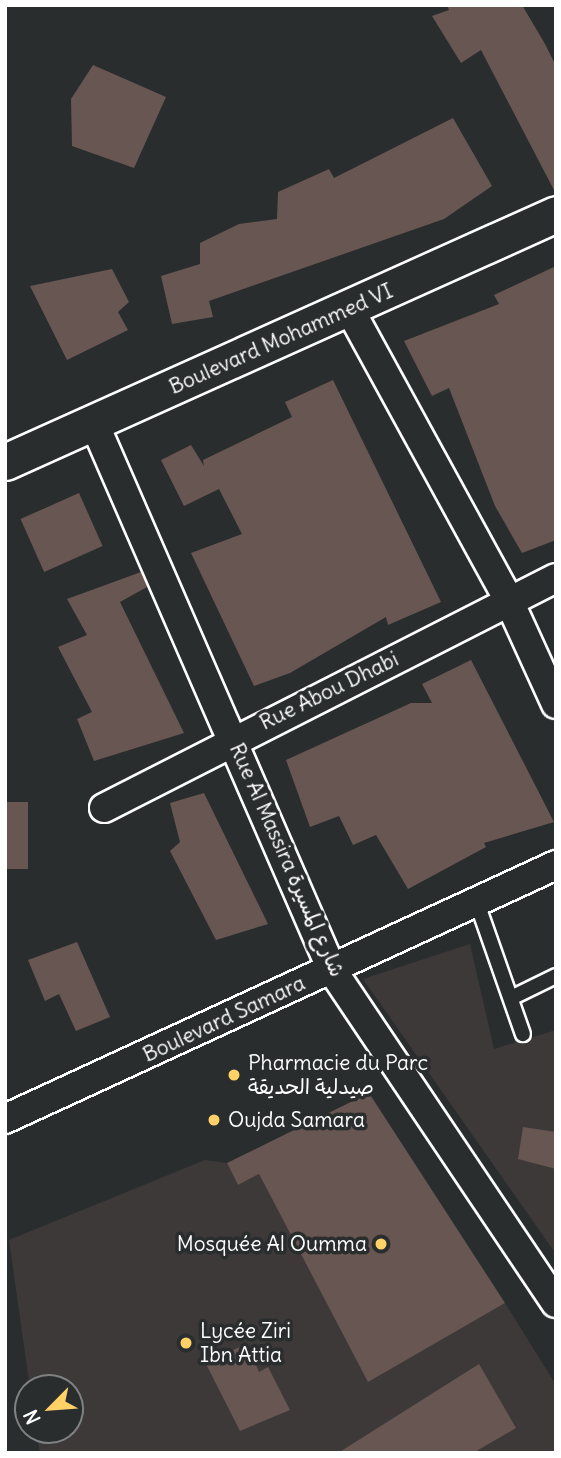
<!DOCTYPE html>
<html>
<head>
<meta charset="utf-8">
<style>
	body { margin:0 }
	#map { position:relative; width:561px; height:1458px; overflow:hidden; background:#2a2d2e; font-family:Delius,"Playpen Sans Arabic",sans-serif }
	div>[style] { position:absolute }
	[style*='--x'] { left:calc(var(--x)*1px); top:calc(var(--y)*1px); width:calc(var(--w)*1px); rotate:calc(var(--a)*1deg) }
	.built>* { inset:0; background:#3d3939 }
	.building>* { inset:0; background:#685652; transform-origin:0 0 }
	.roads { filter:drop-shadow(2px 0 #fff) drop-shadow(-2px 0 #fff) drop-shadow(0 2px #fff) drop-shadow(0 -2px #fff) }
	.service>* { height:14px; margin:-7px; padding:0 7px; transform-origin:7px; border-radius:7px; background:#2a2d2e }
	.minor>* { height:28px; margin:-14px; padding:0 14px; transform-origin:14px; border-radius:14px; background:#2a2d2e }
	.tertiary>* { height:35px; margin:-17.5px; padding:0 17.5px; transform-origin:17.5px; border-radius:17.5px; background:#2a2d2e }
	.dots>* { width:19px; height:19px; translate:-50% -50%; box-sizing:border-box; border:4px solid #2a2d2e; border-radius:50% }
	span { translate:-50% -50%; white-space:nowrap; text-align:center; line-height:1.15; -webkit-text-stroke:7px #2a2d2e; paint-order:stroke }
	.street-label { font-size:21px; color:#fff }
	.poi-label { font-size:21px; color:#fff }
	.left { translate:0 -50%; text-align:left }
	.right { translate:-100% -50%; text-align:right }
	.frame { position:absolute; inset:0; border:7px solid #fff; pointer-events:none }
	.north { position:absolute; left:14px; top:1374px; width:70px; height:70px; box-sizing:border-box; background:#2a2d2e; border:2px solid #7f8182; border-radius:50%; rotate:245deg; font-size:19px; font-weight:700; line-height:28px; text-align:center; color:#fff }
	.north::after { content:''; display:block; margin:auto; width:24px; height:32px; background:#ffd166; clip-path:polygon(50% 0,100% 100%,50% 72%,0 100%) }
</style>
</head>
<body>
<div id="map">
	<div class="built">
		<div style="clip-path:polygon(470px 944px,494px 1049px,556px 1030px,556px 1254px,363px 979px)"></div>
		<div style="clip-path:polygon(205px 1160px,227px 1163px,238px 1185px,259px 1174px,368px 1381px,505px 1303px,556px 1385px,556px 1453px,40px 1453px,36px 1430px,70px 1430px,70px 1388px,30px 1388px,9px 1240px)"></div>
	</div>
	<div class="building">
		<div style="clip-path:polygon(447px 5px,522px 5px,545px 44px,556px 66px,556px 194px,481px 50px,461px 63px,432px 16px,449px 10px)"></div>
		<div style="clip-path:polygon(93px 65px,166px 97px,134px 168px,72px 146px,71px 99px)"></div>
		<div style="clip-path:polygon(453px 118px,492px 186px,444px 219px,209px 301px,213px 317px,172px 324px,161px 276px,200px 264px,200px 243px,239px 224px,277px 219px,278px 192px,329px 169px,334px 178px)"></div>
		<div style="clip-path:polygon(556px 266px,556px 540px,522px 553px,495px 506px,449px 388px,432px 396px,404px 341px,499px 304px,494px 295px)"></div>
		<div style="clip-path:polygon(112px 269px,129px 302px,118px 312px,128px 330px,67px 360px,30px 286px)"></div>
		<div style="clip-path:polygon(333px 380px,441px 602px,388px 625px,386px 617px,290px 673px,254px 686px,191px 553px,242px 534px,219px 489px,184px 506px,161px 460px,191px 445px,204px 466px,203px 460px,292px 417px,285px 402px)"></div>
		<div style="left:79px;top:493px;width:58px;height:64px;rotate:66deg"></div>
		<div style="clip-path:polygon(141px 572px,147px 587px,120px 602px,184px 733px,94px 761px,77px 719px,92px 712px,58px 647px,87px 635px,67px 599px)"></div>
		<div style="clip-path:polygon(471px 660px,554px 822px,484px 843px,486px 847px,408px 889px,376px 835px,353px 845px,339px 816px,310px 827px,286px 760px,411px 703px,432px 703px,422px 684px)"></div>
		<div style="clip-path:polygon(204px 793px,268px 924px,216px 940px,170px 851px,180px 842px,170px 803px)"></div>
		<div style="left:5px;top:802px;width:23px;height:67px"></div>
		<div style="clip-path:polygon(77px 942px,110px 1017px,76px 1031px,59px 994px,45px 1001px,28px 960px)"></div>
		<div style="clip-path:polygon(369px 1093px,505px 1303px,368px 1382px,259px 1174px,238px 1185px,227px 1163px)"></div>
		<div style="clip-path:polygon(523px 1127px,556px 1132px,556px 1169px,518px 1159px)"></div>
		<div style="clip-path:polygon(247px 1344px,259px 1372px,268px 1367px,290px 1410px,240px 1431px,205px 1362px)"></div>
		<div style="clip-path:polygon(479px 1364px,516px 1428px,473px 1453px,338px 1453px)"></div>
	</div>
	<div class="roads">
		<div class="service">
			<div style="--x:477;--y:903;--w:139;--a:70.7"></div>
			<div style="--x:511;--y:998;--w:50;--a:-26.1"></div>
		</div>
		<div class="minor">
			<div style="--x:350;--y:310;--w:332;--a:61.3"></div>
			<div style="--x:509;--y:601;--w:113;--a:65.5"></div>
			<div style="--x:94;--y:423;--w:597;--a:66.49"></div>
			<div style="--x:332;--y:970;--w:401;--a:56.1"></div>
			<div style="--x:104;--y:808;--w:507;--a:-26.97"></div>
			<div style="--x:5;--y:1119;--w:607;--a:-24.75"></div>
		</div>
		<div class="tertiary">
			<div style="--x:5;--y:462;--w:604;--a:-24.23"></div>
		</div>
	</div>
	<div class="dots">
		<div style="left:234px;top:1075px;background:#ffd166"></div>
		<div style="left:214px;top:1120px;background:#ffd166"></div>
		<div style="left:381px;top:1244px;background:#ffd166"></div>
		<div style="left:186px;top:1343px;background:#ffd166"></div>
	</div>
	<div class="street-label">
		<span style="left:281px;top:339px;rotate:-24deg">Boulevard Mohammed VI</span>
		<span style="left:329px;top:691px;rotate:-26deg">Rue Abou Dhabi</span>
		<span style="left:287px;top:860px;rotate:66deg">Rue Al Massira شارع المسيرة</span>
		<span style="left:224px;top:1019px;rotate:-25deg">Boulevard Samara</span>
	</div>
	<div class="poi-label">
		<span class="left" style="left:248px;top:1075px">Pharmacie du Parc<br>صيدلية الحديقة</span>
		<span class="left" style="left:228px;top:1120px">Oujda Samara</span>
		<span class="right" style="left:367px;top:1244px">Mosquée Al Oumma</span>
		<span class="left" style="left:200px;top:1343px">Lycée Ziri<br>Ibn Attia</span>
	</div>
	<div class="frame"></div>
	<div class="north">N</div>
</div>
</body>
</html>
